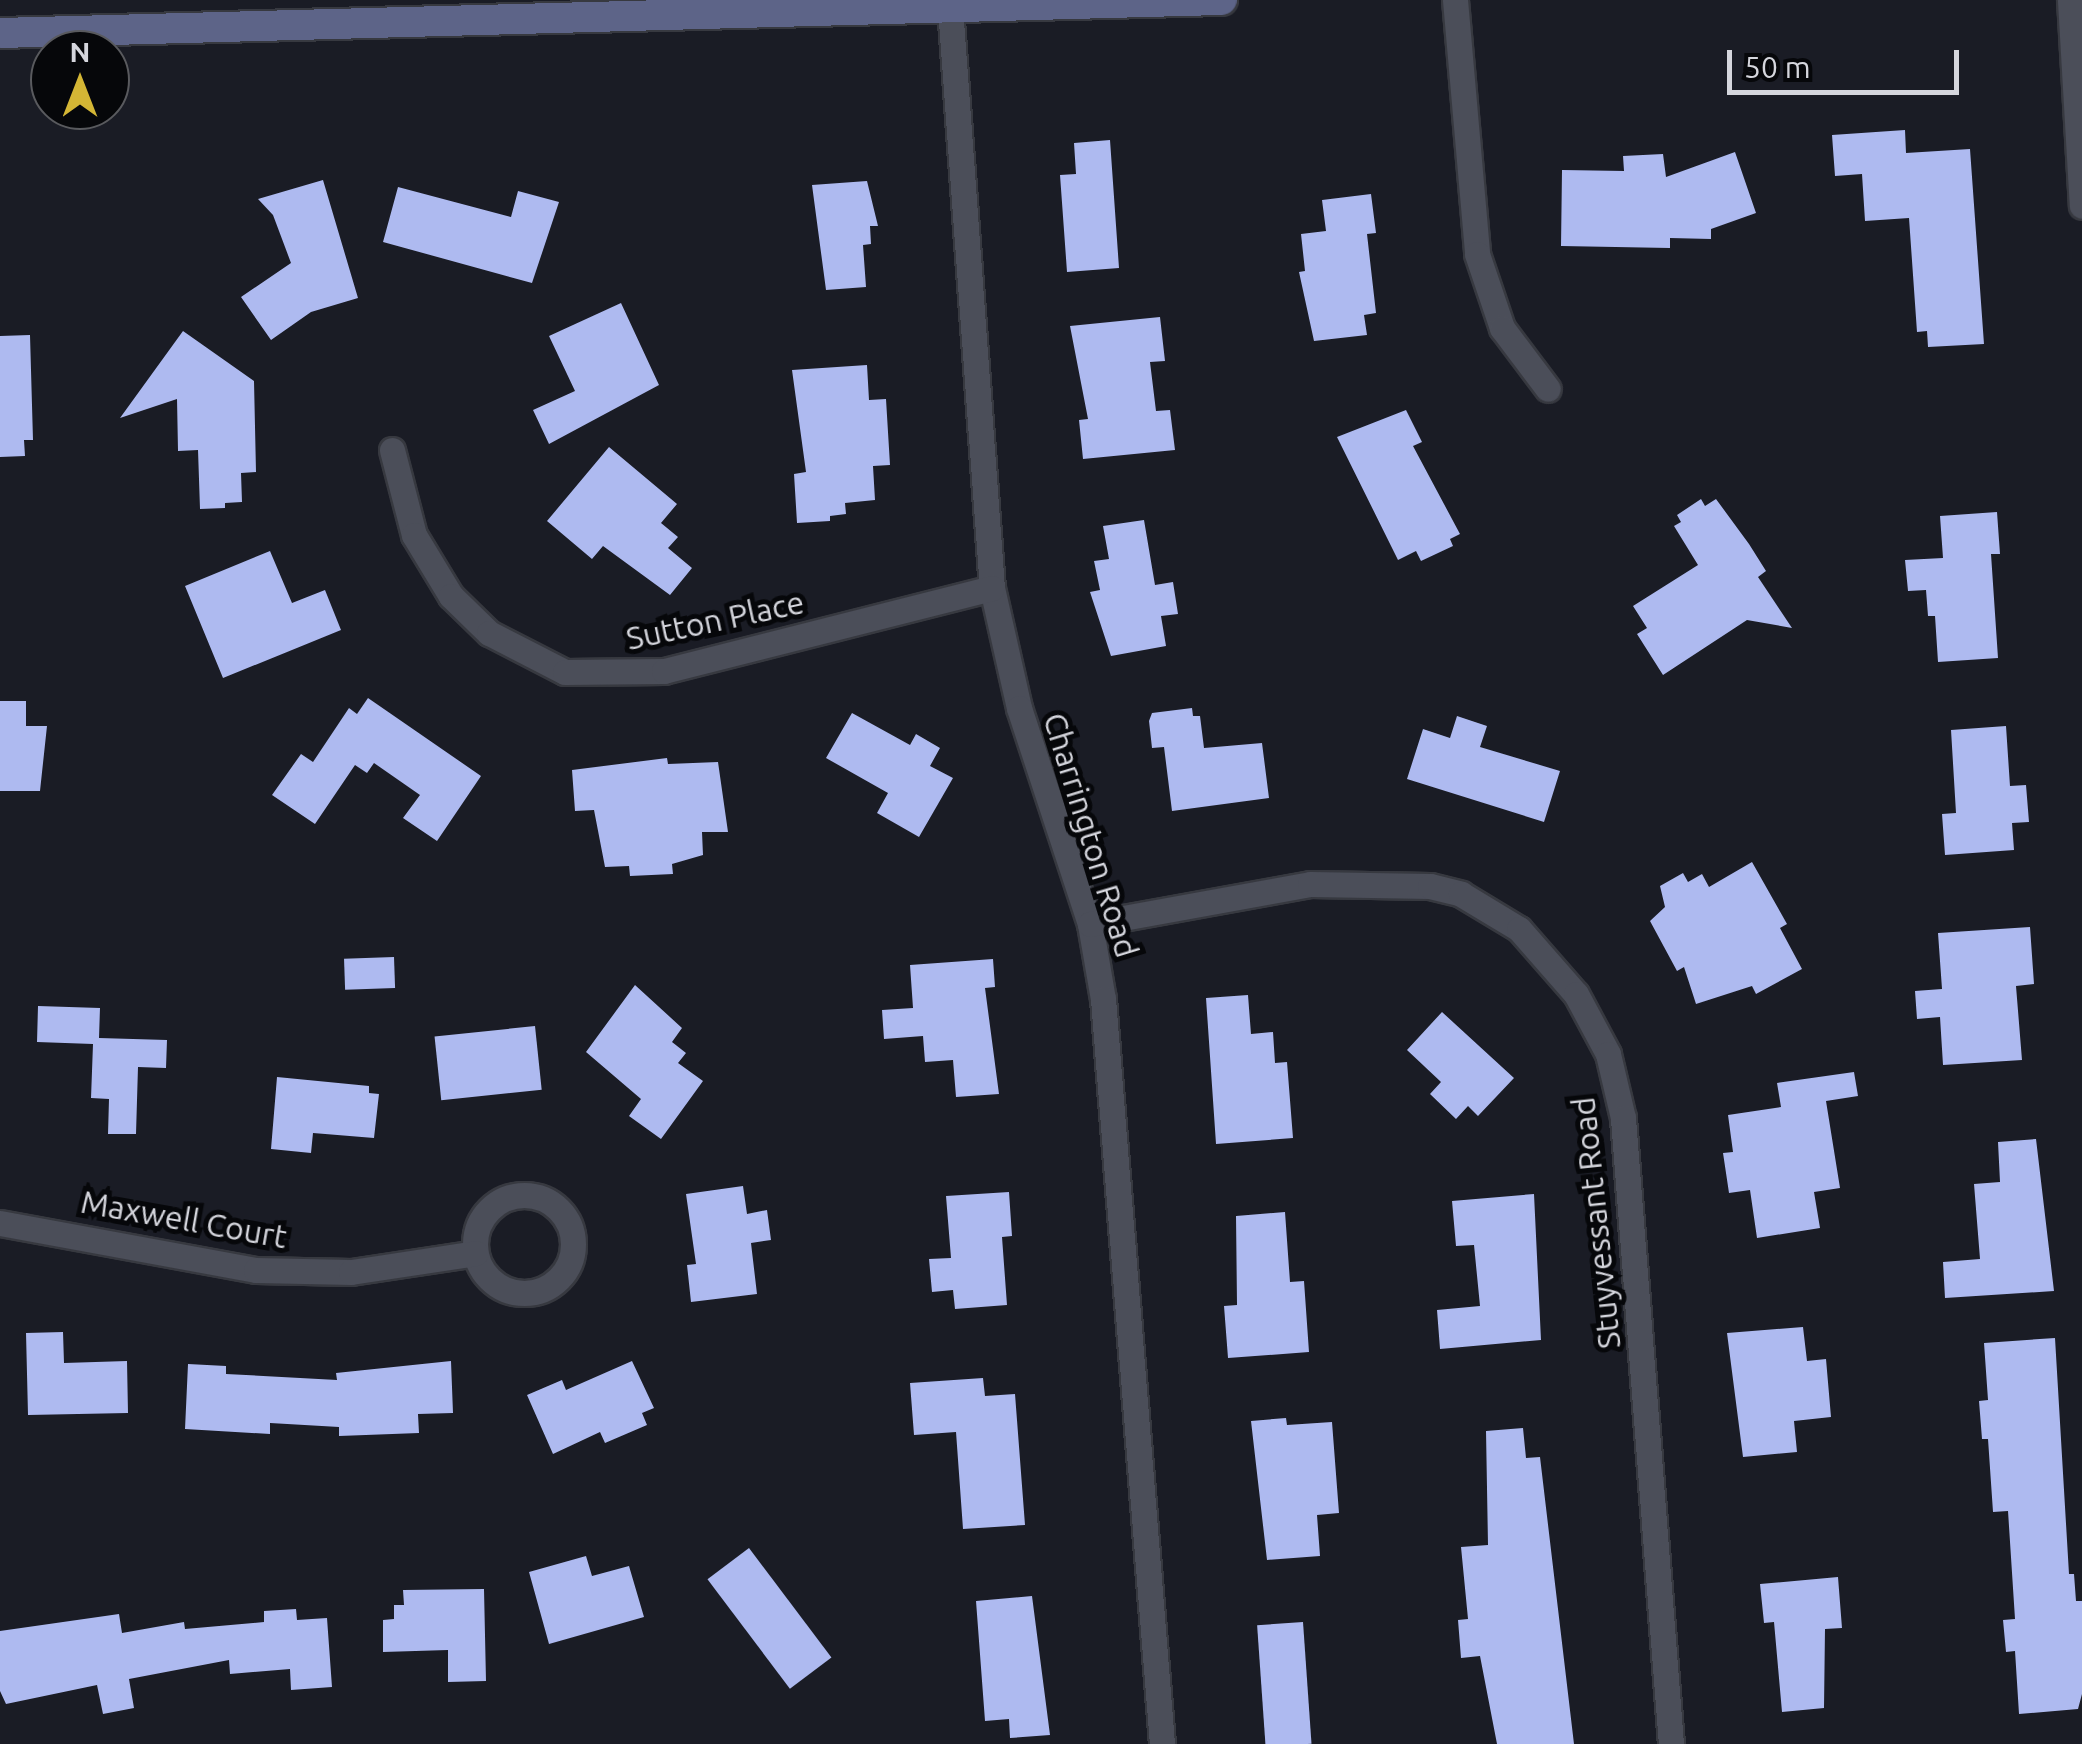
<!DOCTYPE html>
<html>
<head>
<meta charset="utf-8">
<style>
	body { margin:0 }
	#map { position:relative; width:2082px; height:1744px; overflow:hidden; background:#1a1c25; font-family:Ubuntu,sans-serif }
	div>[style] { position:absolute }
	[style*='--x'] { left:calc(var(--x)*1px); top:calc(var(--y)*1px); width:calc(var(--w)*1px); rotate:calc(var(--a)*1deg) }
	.building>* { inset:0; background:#aebaf0; transform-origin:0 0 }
	.roads { filter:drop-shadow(2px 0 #373940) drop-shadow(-2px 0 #373940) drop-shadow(0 2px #373940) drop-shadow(0 -2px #373940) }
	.street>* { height:25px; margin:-12.5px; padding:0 12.5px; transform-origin:12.5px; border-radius:12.5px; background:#4b4e59 }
	.street>.ring { margin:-12.5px; padding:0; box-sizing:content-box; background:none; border:25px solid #4b4e59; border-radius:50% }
	.secondary>* { height:30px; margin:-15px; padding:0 15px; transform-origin:15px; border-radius:15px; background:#5d6488 }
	span { translate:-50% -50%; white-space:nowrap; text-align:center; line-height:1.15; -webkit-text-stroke:10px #06070a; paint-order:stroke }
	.street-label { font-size:32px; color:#d5d6dd }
	.north { position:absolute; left:30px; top:30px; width:100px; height:100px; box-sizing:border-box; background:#06070a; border:2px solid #595a5e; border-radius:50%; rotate:0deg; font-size:28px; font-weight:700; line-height:40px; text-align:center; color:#d5d6dd }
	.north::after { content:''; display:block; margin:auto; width:35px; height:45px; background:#d4b635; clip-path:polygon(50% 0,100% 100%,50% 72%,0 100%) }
	.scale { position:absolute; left:1727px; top:50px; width:232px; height:45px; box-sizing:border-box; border:5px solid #d5d6dd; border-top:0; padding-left:12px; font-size:30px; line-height:35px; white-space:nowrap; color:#d5d6dd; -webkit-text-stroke:8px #06070a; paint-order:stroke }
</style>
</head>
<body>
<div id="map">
	<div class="building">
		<div style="clip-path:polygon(1905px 130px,1906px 153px,1970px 149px,1984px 344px,1928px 347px,1927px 331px,1917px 332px,1909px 218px,1865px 221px,1862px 174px,1835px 176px,1832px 135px)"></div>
		<div style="clip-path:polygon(1110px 140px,1119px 268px,1067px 272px,1060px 175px,1076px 174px,1074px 143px)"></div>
		<div style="clip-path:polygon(1735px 152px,1756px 213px,1711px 229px,1711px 239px,1670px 238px,1670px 248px,1561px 246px,1562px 170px,1624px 171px,1623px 156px,1663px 154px,1666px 177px)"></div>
		<div style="clip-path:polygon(323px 180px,358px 298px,311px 312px,271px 340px,241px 297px,291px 263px,273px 215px,258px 199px)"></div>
		<div style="clip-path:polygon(867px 181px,878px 226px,870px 226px,871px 244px,863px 245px,866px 287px,826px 290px,812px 185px)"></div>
		<div style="clip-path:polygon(398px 187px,511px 217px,518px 191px,559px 202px,532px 283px,383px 242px)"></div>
		<div style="clip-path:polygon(1371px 194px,1376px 233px,1367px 234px,1376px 313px,1364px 315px,1367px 335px,1314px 341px,1299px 272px,1305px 271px,1301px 234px,1326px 231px,1322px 200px)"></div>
		<div style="clip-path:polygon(621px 303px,659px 385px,549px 444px,533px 410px,575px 391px,549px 336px)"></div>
		<div style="clip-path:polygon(1160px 317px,1165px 361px,1150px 362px,1156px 411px,1170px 410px,1175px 450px,1083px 459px,1079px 420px,1088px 419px,1070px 326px)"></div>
		<div style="clip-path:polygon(183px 331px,254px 381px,256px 472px,241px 473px,242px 502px,225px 503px,225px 508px,200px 509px,198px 450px,178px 451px,177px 399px,120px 418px)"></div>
		<div style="clip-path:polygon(30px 335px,33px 440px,24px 440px,25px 456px,0 457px,0 336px)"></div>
		<div style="clip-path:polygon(867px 365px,869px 400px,886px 399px,890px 465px,873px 466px,875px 500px,845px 503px,846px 514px,830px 516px,830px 521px,797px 523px,794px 474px,806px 472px,792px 370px)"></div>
		<div style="clip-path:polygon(1406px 410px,1422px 442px,1413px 446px,1460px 534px,1450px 539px,1453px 546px,1421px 561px,1416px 551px,1398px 560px,1337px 437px)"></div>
		<div style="clip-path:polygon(609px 447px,677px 504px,661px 523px,678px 537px,668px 548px,692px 568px,670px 595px,603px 546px,592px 559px,547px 521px)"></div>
		<div style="clip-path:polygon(1701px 499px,1705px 506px,1716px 499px,1749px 544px,1766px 571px,1758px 577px,1792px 628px,1747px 620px,1663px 675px,1637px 634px,1647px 628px,1633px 606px,1698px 565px,1674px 526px,1681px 522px,1677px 515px)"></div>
		<div style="clip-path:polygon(1997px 512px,2000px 554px,1991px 554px,1998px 658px,1938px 662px,1935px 616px,1928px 616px,1926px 590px,1908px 591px,1905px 560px,1943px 558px,1940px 516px)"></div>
		<div style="clip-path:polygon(1144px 520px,1155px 585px,1173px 582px,1178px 614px,1161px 616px,1166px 646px,1111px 656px,1090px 592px,1100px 590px,1094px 561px,1109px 559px,1103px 526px)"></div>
		<div style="clip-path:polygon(270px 551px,292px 603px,325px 590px,341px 630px,223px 678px,185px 586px)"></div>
		<div style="clip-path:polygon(368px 698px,481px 776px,437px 841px,403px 818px,420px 795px,374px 763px,367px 773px,355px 765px,315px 824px,272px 795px,301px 754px,313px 762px,349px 708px,357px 714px)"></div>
		<div style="clip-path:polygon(0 701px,26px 701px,26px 726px,47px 726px,40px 791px,0 791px)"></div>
		<div style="clip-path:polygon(1192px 708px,1193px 716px,1200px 716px,1204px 748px,1262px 743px,1269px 798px,1172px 811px,1164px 747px,1152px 748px,1149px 721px,1152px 713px)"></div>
		<div style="clip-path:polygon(852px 713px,910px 745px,916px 734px,940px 748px,930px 766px,953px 778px,919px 837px,877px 813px,888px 793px,826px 758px)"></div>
		<div style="clip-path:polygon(1457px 716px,1487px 726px,1480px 747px,1560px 771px,1544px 822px,1407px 779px,1423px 729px,1450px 738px)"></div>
		<div style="clip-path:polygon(2006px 726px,2010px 786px,2026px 785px,2029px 822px,2012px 823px,2014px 850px,1945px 855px,1942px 814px,1956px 813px,1951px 730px)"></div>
		<div style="clip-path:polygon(667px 758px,668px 764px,718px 762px,728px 832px,702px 832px,703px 855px,672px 864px,673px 874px,630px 876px,629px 866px,605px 867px,594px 810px,575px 811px,572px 770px)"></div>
		<div style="clip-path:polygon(1752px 862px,1787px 924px,1780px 928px,1802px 969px,1756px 994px,1752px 986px,1696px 1004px,1684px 967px,1677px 971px,1650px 921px,1665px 907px,1660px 886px,1683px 873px,1688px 882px,1702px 874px,1709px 887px)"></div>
		<div style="clip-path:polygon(2030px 927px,2034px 984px,2016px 986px,2022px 1060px,1943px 1065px,1940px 1017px,1917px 1019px,1915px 991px,1942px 989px,1938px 933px)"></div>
		<div style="left:394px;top:957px;width:31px;height:50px;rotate:88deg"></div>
		<div style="clip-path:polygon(993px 959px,995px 987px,985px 988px,999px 1094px,956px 1097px,953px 1060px,925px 1062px,923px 1036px,884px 1039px,882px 1010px,913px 1008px,910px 965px)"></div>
		<div style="clip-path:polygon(635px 985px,682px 1028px,672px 1042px,686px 1053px,678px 1063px,703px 1081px,661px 1139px,629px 1116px,641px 1099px,586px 1052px)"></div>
		<div style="clip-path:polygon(1248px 995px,1251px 1034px,1273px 1032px,1275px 1063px,1287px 1062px,1293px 1138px,1216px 1144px,1206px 998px)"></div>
		<div style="clip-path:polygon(38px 1006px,100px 1008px,99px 1038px,167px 1040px,166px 1068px,138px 1067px,136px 1134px,108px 1134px,109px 1099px,91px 1098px,93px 1044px,37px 1042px)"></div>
		<div style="clip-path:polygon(1442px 1012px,1514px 1078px,1478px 1116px,1468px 1106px,1456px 1119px,1430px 1094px,1441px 1082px,1407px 1050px)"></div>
		<div style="left:535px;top:1026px;width:64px;height:101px;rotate:84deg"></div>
		<div style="clip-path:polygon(1854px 1072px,1858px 1096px,1826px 1101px,1840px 1188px,1814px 1192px,1820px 1228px,1757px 1238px,1750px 1190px,1729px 1193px,1723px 1153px,1733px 1152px,1728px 1115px,1781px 1107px,1777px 1083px)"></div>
		<div style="clip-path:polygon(277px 1077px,369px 1086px,369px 1093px,379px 1094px,374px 1138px,313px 1133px,311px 1153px,271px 1149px)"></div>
		<div style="clip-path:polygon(2036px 1139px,2054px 1291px,1945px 1298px,1943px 1262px,1980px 1259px,1974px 1184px,2000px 1182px,1998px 1142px)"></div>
		<div style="clip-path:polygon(743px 1186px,747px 1214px,767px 1210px,771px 1240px,751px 1243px,757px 1294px,691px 1302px,687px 1265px,696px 1264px,686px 1194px)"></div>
		<div style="clip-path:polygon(1009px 1192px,1012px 1236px,1002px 1237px,1007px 1305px,955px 1309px,953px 1290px,932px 1292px,929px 1259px,951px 1258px,946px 1196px)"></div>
		<div style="clip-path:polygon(1534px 1194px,1541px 1340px,1440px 1349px,1437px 1310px,1480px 1306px,1474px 1245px,1456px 1246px,1452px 1201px)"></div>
		<div style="clip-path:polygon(1285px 1212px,1290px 1282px,1304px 1281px,1309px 1352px,1228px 1358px,1224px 1306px,1237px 1305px,1236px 1216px)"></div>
		<div style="clip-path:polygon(1803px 1327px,1807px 1361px,1826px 1359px,1831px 1417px,1794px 1421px,1797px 1452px,1743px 1457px,1727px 1333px)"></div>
		<div style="clip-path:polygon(63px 1332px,64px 1363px,127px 1361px,128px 1413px,28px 1415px,26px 1333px)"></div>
		<div style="clip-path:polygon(2055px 1338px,2069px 1574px,2074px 1574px,2076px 1601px,2082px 1601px,2082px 1694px,2078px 1709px,2019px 1714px,2015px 1651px,2006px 1652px,2003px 1620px,2015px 1619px,2008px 1511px,1993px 1512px,1988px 1439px,1982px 1439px,1979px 1401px,1988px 1400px,1984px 1343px)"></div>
		<div style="clip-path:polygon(451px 1361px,453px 1413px,418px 1414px,419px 1433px,339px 1436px,339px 1427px,270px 1423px,270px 1434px,185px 1429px,188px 1364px,226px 1366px,226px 1374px,337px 1380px,336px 1373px)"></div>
		<div style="clip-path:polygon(632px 1361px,654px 1408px,642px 1413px,647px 1425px,605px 1443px,600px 1432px,553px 1454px,527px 1395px,562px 1380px,566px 1390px)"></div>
		<div style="clip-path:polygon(983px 1378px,985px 1396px,1015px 1394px,1025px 1525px,963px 1529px,956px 1432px,914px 1435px,910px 1383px)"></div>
		<div style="clip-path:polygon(1286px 1418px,1287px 1425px,1332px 1422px,1339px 1513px,1317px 1515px,1320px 1556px,1267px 1560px,1251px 1421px)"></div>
		<div style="clip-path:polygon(1523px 1428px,1526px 1458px,1540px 1457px,1574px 1744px,1497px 1744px,1480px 1656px,1461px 1658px,1458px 1620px,1468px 1619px,1461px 1547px,1488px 1545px,1486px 1431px)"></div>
		<div style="left:749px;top:1548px;width:137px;height:52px;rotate:53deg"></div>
		<div style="clip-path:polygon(586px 1556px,592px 1576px,629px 1566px,644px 1617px,549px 1644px,529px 1572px)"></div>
		<div style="clip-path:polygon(1838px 1577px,1842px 1628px,1825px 1629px,1824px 1708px,1782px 1712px,1774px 1622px,1764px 1623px,1760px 1584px)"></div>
		<div style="clip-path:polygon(484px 1589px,486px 1681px,448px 1682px,448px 1650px,383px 1652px,383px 1620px,394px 1619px,394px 1605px,404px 1605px,403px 1590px)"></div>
		<div style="clip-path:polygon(1032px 1596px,1050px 1735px,1010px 1738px,1009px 1719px,985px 1721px,976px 1601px)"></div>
		<div style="clip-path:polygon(296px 1609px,297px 1620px,327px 1618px,332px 1687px,291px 1690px,290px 1669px,230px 1674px,229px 1660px,129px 1679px,134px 1708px,103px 1714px,97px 1685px,6px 1704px,0 1691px,0 1631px,119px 1614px,122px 1633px,184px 1622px,185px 1629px,264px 1622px,264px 1611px)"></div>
		<div style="left:1303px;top:1622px;width:122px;height:46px;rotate:86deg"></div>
	</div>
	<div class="roads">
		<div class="street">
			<div style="--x:1455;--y:0;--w:255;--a:85"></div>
			<div style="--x:1477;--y:254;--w:78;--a:71.3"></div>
			<div style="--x:1502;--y:328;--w:76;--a:53"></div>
			<div style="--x:2070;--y:0;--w:206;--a:86.7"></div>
			<div style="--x:950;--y:7;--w:583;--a:85.87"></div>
			<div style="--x:992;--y:588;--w:123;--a:77.3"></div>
			<div style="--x:1019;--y:708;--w:227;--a:71.8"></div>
			<div style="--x:1090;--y:924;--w:76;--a:80.2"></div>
			<div style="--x:1103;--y:999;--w:747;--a:85.47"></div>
			<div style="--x:392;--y:450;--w:88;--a:75.5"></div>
			<div style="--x:414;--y:535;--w:71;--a:58.8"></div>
			<div style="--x:451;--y:596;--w:53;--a:44.2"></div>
			<div style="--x:489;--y:633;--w:85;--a:27.2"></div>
			<div style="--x:565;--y:672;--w:99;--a:-0.6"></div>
			<div style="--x:664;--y:671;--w:338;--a:-14.2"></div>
			<div style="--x:1090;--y:924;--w:224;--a:-10.3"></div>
			<div style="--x:1310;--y:884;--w:120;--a:1"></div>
			<div style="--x:1430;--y:886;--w:32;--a:14"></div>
			<div style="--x:1461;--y:894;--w:68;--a:31.1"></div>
			<div style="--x:1519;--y:929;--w:86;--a:48.8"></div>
			<div style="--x:1576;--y:994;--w:68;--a:61.9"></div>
			<div style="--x:1608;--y:1054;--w:66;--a:76.8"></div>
			<div style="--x:1623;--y:1118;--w:628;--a:85.62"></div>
			<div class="ring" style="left:475px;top:1195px;width:73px;height:73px"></div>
			<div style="--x:0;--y:1223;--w:260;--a:10.4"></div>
			<div style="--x:256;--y:1270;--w:95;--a:1.2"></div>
			<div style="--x:351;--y:1272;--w:126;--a:-8.6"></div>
		</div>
		<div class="secondary">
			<div style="--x:0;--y:33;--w:1222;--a:-1.55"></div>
		</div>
	</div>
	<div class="street-label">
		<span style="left:715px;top:620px;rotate:-12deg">Sutton Place</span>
		<span style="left:1091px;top:835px;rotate:73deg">Charrington Road</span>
		<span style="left:184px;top:1219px;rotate:10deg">Maxwell Court</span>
		<span style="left:1596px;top:1223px;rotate:-96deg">Stuyvessant Road</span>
	</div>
	<div class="north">N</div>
	<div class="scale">50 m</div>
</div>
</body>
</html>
